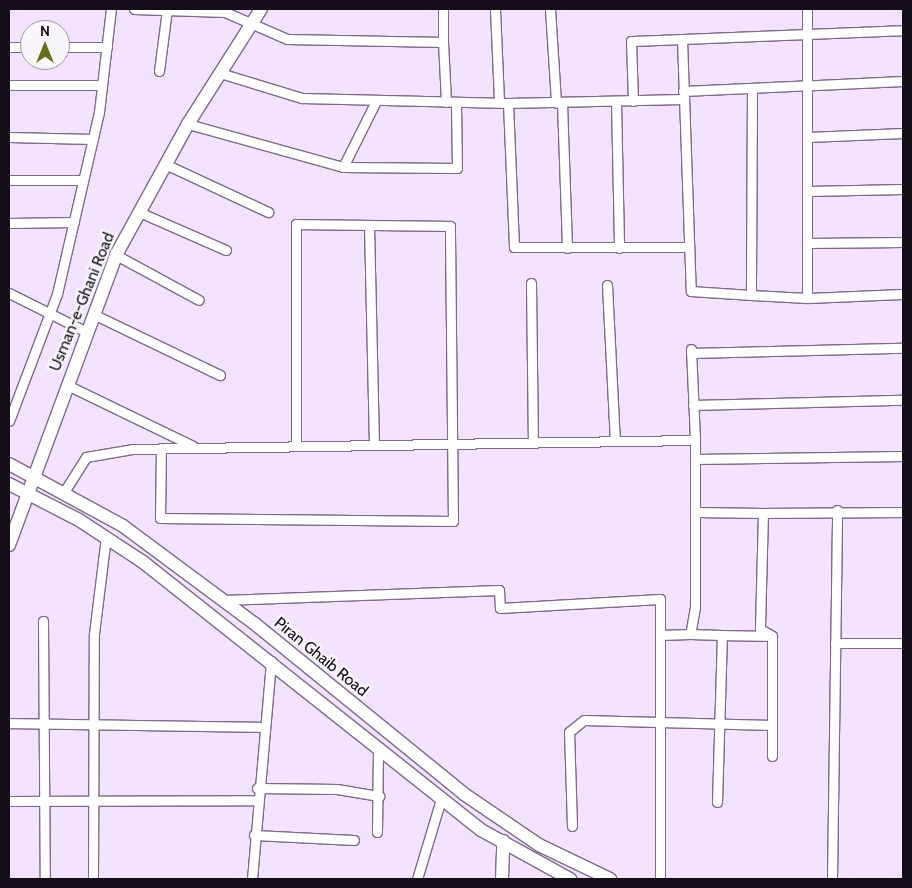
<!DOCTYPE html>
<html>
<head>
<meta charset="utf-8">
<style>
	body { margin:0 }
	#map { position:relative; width:912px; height:888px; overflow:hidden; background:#f3e3fe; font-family:Cabin,sans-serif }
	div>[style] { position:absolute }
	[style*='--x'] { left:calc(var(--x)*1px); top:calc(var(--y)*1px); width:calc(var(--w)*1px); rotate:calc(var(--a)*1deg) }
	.roads { filter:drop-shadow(1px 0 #7d6b89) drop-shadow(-1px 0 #7d6b89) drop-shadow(0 1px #7d6b89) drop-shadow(0 -1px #7d6b89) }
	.street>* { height:9px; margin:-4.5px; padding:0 4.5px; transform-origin:4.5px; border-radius:4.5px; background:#fff }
	.secondary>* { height:12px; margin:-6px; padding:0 6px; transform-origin:6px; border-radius:6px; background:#fff }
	span { translate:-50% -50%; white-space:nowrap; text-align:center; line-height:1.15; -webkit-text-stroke:5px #f9f6fc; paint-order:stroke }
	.street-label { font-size:16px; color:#140e19 }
	.frame { position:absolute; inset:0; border:10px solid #140e19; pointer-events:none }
	.north { position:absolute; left:20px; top:20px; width:50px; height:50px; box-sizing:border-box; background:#f9f6fc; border:1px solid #9d99a1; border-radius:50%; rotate:0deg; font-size:14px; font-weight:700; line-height:20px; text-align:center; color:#140e19 }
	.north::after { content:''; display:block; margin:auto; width:18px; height:22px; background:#646f18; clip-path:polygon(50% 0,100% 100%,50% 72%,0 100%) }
</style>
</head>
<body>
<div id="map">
	<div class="roads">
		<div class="street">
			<div style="--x:134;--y:9;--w:91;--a:1.9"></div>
			<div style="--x:225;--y:12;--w:68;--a:23.5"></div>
			<div style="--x:287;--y:39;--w:156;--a:1.1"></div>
			<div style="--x:443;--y:42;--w:60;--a:87.1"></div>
			<div style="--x:443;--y:9;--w:33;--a:90"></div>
			<div style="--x:495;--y:9;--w:93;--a:87.5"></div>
			<div style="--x:550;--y:9;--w:94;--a:86.3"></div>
			<div style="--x:807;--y:9;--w:289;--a:90"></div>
			<div style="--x:807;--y:298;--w:96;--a:-2.4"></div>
			<div style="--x:682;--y:39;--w:252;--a:88"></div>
			<div style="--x:691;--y:291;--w:60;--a:3.8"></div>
			<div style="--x:9;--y:47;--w:21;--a:0"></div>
			<div style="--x:60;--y:47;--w:47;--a:0"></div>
			<div style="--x:159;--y:71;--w:63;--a:-82.6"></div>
			<div style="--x:220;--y:73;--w:86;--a:17"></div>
			<div style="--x:302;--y:98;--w:206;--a:1.4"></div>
			<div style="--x:508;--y:103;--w:175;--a:-1.3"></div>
			<div style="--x:9;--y:85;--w:93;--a:0"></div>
			<div style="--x:683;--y:91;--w:220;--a:-2.6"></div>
			<div style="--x:752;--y:91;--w:204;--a:90.3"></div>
			<div style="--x:751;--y:295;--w:56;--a:3.1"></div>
			<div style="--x:616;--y:101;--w:147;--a:88.8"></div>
			<div style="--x:633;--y:101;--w:60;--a:-91.9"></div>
			<div style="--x:631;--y:41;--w:272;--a:-2.3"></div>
			<div style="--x:508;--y:103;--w:144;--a:87.6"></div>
			<div style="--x:514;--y:247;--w:173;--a:0"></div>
			<div style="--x:562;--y:103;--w:145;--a:88"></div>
			<div style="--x:188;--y:124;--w:161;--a:15.5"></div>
			<div style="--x:343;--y:167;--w:114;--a:0.5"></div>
			<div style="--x:457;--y:168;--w:66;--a:-90.9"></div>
			<div style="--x:9;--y:137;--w:84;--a:1.4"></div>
			<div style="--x:808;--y:137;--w:95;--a:-2.4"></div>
			<div style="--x:165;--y:164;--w:114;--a:25"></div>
			<div style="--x:343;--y:167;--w:74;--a:-63.4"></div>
			<div style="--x:9;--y:180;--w:74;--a:0"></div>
			<div style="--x:808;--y:191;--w:95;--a:-1.2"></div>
			<div style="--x:139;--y:212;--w:95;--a:23.6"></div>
			<div style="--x:9;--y:223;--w:65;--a:-0.9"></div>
			<div style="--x:369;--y:225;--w:219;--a:88.7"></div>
			<div style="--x:807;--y:243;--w:96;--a:-0.6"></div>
			<div style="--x:116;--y:255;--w:94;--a:28.5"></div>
			<div style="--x:531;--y:283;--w:158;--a:89.3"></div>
			<div style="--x:607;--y:285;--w:156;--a:87.1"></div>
			<div style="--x:9;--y:293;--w:87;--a:26.6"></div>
			<div style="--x:93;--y:314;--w:141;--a:25.7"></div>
			<div style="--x:691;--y:353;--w:212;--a:-1.4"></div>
			<div style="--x:67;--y:385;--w:140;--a:25.8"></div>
			<div style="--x:693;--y:405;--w:210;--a:-1.4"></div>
			<div style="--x:9;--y:421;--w:136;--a:-69.3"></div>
			<div style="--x:57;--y:294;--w:187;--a:-77"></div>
			<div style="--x:99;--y:112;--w:104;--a:-83.4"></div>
			<div style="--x:695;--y:440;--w:167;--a:90"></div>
			<div style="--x:695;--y:607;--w:27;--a:100"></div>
			<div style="--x:690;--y:634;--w:32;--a:2"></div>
			<div style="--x:161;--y:448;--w:70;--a:90.8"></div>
			<div style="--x:160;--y:518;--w:293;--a:0.6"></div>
			<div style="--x:453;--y:521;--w:295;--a:-90.6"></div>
			<div style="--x:450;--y:226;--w:154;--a:-179.3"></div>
			<div style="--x:296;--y:224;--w:222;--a:90"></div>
			<div style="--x:695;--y:459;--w:208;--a:-0.8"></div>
			<div style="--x:64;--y:492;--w:41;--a:-57.8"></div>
			<div style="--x:86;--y:457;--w:48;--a:-9.7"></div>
			<div style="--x:133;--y:449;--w:562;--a:-0.92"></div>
			<div style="--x:695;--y:440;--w:91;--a:-92.5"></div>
			<div style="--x:695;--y:512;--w:68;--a:0.8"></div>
			<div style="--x:763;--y:513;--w:116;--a:91.5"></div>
			<div style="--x:760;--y:629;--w:14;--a:30"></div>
			<div style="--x:772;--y:636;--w:89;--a:90"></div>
			<div style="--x:763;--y:513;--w:140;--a:-0.4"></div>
			<div style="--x:223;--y:600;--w:276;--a:-2.1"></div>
			<div style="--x:499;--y:590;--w:18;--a:87"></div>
			<div style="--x:500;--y:608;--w:160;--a:-3.2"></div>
			<div style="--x:660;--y:599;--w:280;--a:90"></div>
			<div style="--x:43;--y:621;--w:258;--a:89.6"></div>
			<div style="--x:660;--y:635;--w:30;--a:-2"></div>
			<div style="--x:835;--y:643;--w:68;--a:0"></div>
			<div style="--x:9;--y:723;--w:255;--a:0.9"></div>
			<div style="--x:257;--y:788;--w:80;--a:0.7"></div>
			<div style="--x:337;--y:789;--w:43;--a:9.5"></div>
			<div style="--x:9;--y:801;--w:247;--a:-0.2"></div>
			<div style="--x:717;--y:802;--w:167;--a:-88.3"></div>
			<div style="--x:722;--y:635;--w:48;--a:1.2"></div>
			<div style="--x:572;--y:826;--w:94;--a:-91.8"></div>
			<div style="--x:569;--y:732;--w:19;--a:-39"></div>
			<div style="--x:584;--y:720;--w:188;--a:1.5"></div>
			<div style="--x:772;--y:725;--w:31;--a:90"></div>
			<div style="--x:377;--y:832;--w:81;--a:-89.3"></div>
			<div style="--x:254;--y:835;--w:100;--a:2.9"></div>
			<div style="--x:93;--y:879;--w:245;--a:-89.8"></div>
			<div style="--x:94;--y:634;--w:99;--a:-83"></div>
			<div style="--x:252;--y:879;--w:219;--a:-85"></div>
			<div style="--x:417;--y:879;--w:84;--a:-73.3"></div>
			<div style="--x:832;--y:879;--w:369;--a:-89.2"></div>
		</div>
		<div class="secondary">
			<div style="--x:9;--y:464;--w:130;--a:28.5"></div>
			<div style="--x:123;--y:526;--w:164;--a:36.6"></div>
			<div style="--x:255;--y:624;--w:269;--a:39.1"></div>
			<div style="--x:464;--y:794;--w:91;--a:34.2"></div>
			<div style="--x:539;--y:845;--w:79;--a:25.6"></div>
			<div style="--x:9;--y:484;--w:79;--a:27.2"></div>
			<div style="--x:79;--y:520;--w:77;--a:33.3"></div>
			<div style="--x:143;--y:562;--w:431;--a:38.4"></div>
			<div style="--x:481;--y:830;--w:102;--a:28.8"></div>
			<div style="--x:9;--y:545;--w:309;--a:-69.7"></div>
			<div style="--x:116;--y:255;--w:149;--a:-61.2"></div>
			<div style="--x:188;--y:124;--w:136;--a:-57.6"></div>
			<div style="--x:502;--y:879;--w:38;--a:-88"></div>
		</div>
	</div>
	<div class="street-label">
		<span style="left:82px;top:302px;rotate:-68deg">Usman-e-Ghani Road</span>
		<span style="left:321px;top:657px;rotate:39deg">Piran Ghaib Road</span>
	</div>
	<div class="frame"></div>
	<div class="north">N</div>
</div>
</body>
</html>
